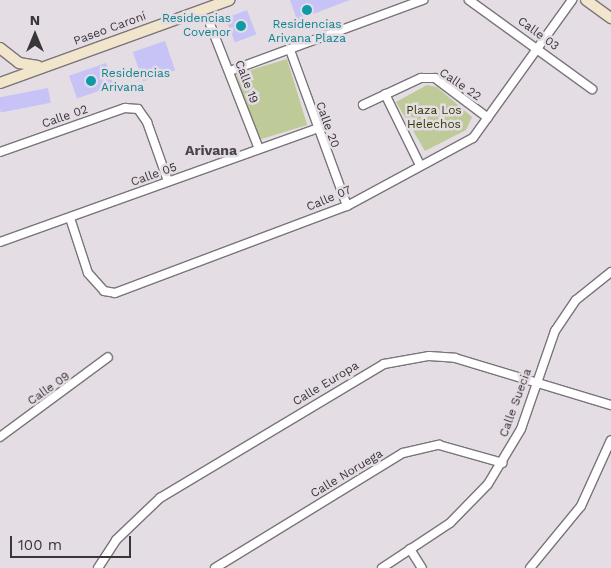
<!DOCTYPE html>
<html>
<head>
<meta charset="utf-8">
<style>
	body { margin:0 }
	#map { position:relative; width:611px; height:568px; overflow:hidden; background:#e5dde4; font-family:"Work Sans",sans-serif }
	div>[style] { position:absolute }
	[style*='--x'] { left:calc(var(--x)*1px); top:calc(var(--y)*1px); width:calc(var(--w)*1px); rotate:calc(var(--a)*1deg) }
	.green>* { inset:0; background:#beca97; transform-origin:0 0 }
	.building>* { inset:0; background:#c7c3f6; transform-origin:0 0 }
	.roads { filter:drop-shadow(1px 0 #7b747a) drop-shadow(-1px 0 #7b747a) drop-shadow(0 1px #7b747a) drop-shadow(0 -1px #7b747a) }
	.street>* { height:8px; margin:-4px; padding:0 4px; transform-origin:4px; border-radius:4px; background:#fff }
	.secondary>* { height:10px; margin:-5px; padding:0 5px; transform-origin:5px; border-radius:5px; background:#f1e6cb }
	.dots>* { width:14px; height:14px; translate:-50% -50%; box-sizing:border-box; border:2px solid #e5dde4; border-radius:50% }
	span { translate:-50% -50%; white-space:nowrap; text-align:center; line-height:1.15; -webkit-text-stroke:5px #e5dde4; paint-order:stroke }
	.culture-label { font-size:12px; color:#0d838f }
	.right { translate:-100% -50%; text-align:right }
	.left { translate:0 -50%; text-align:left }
	.street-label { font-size:12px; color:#393639 }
	.park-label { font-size:12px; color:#313a00 }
	.neighbourhood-label { font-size:14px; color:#4c454b; font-weight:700 }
	.north { position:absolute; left:10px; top:10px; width:50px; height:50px; -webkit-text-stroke:4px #e5dde4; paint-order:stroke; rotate:0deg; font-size:14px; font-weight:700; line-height:20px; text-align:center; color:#393639 }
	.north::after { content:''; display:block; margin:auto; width:18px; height:22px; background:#393639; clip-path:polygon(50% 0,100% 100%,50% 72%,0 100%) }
	.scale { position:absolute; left:10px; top:536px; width:121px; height:22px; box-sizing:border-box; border:2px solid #393639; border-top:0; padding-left:6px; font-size:15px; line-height:18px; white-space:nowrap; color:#393639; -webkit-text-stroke:4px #e5dde4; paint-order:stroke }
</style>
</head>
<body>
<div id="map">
	<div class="green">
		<div style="left:287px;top:59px;width:69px;height:53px;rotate:73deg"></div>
		<div style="clip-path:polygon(427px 85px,437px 87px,472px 117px,466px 130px,425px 151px,396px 102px)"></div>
	</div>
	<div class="building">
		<div style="clip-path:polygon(290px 0,350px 0,297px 20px)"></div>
		<div style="left:247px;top:10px;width:26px;height:23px;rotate:69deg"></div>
		<div style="left:165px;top:41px;width:31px;height:34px;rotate:71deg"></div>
		<div style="left:106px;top:63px;width:24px;height:39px;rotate:71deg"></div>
		<div style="left:48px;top:88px;width:15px;height:51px;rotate:79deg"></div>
	</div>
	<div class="roads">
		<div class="street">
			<div style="--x:469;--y:0;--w:152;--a:35.9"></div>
			<div style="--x:210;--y:24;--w:134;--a:68.6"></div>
			<div style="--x:290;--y:50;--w:166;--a:69.9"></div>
			<div style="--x:230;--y:71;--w:206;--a:-20.2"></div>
			<div style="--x:385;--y:94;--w:79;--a:63.8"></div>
			<div style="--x:363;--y:105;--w:64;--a:-25"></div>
			<div style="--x:421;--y:78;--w:14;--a:0"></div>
			<div style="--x:435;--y:78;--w:66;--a:37"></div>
			<div style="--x:0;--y:152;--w:133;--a:-19.4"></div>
			<div style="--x:125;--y:108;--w:13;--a:4"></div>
			<div style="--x:138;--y:109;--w:16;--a:55"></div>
			<div style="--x:147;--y:122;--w:63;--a:70.4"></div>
			<div style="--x:70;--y:218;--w:58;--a:71.9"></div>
			<div style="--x:88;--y:273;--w:24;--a:48"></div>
			<div style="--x:104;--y:291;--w:11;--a:10"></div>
			<div style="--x:115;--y:293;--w:248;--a:-20.6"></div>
			<div style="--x:347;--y:206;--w:143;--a:-28.4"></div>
			<div style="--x:473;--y:138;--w:170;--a:-54.3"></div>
			<div style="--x:0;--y:242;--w:336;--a:-19.7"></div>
			<div style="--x:0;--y:437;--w:134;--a:-36.5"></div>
			<div style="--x:410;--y:549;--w:22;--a:58"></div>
			<div style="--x:98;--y:568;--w:33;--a:-57"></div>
			<div style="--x:116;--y:540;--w:61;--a:-43.7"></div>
			<div style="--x:160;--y:498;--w:261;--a:-30.9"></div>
			<div style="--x:384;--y:364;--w:46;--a:-10.1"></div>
			<div style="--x:429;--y:356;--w:26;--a:4"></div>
			<div style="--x:455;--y:358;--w:163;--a:16.8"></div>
			<div style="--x:215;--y:568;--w:220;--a:-31.5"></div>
			<div style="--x:403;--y:453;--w:37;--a:-13"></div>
			<div style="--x:439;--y:445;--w:66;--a:15.7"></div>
			<div style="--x:382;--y:568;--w:82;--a:-33.5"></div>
			<div style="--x:450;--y:523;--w:54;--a:-45.7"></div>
			<div style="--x:488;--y:484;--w:64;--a:-59"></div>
			<div style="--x:521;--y:429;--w:104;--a:-70.9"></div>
			<div style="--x:555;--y:331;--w:37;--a:-56"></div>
			<div style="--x:576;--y:300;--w:45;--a:-38.7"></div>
			<div style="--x:530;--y:568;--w:80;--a:-50.6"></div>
			<div style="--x:581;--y:506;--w:72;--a:-65.6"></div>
		</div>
		<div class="secondary">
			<div style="--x:586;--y:0;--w:31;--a:36"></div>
			<div style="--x:0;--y:48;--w:24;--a:38"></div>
			<div style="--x:19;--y:63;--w:19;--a:9"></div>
			<div style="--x:0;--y:83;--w:244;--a:-19.9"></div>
		</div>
	</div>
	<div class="dots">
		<div style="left:307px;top:10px;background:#0f9aa8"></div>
		<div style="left:241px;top:26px;background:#0f9aa8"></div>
		<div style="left:91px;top:81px;background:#0f9aa8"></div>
	</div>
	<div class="culture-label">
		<span class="right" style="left:231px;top:26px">Residencias<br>Covenor</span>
		<span style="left:307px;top:32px">Residencias<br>Arivana Plaza</span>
		<span class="left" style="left:101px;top:81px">Residencias<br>Arivana</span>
	</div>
	<div class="street-label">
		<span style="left:110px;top:29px;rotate:-20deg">Paseo Caroní</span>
		<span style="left:538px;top:34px;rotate:36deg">Calle 03</span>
		<span style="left:246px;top:82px;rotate:69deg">Calle 19</span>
		<span style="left:460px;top:85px;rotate:34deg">Calle 22</span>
		<span style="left:65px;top:117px;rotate:-19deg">Calle 02</span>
		<span style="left:327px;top:125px;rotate:70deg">Calle 20</span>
		<span style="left:154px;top:175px;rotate:-20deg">Calle 05</span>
		<span style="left:329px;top:199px;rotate:-23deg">Calle 07</span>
		<span style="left:326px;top:384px;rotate:-31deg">Calle Europa</span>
		<span style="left:49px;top:389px;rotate:-35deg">Calle 09</span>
		<span style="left:516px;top:403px;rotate:-70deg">Calle Suecia</span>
		<span style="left:347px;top:474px;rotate:-31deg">Calle Noruega</span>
	</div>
	<div class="park-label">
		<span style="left:434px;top:118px">Plaza Los<br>Helechos</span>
	</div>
	<div class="neighbourhood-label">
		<span style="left:211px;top:150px">Arivana</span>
	</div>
	<div class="north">N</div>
	<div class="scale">100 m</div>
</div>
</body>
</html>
